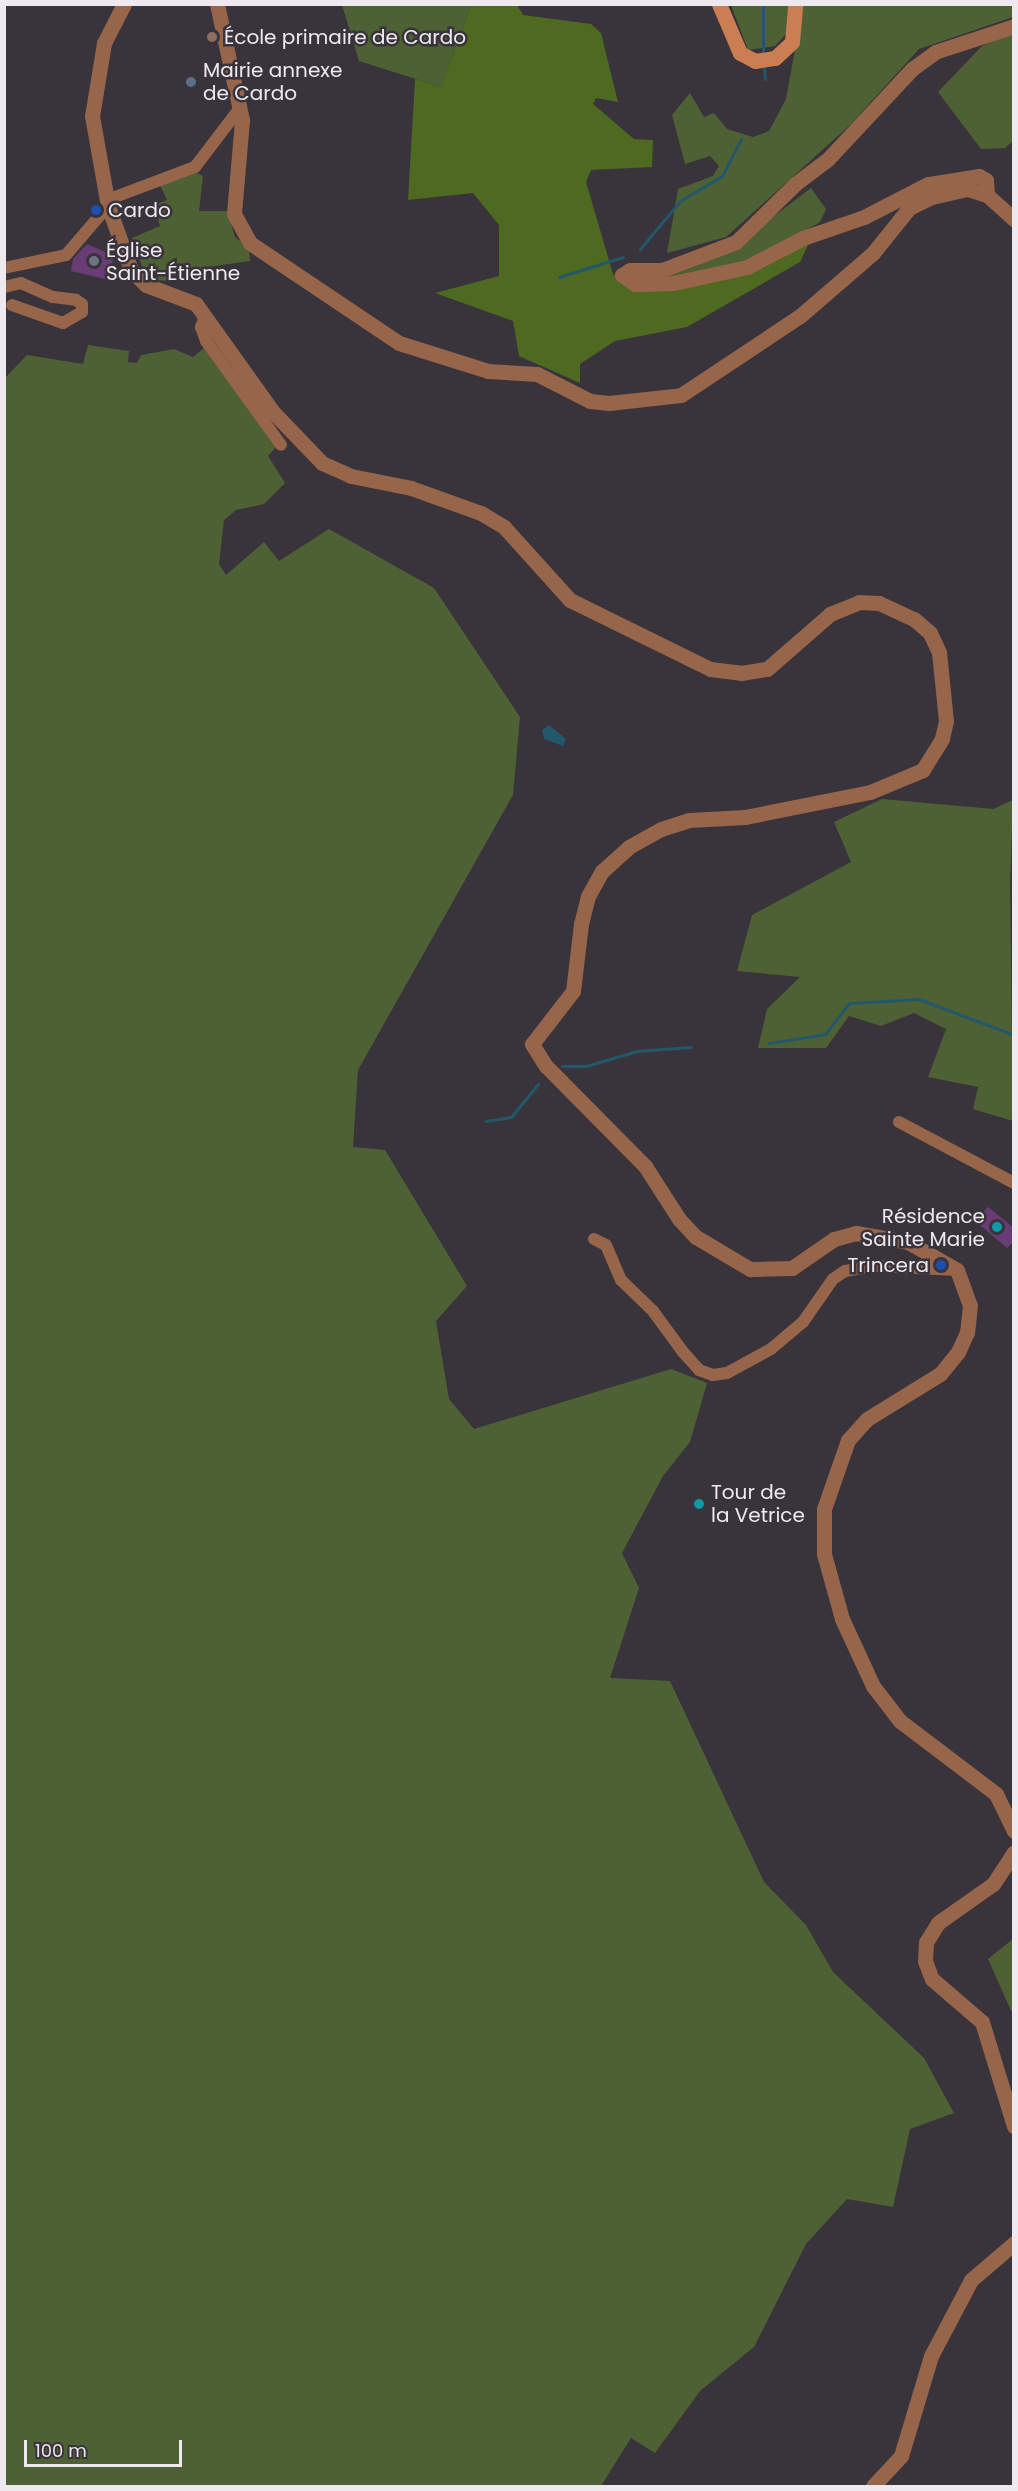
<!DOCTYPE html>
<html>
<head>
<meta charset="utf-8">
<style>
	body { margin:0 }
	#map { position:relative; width:1018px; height:2491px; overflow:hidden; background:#39333b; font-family:Poppins,sans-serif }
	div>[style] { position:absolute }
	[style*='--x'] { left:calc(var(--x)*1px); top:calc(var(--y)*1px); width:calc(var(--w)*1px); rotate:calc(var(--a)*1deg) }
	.green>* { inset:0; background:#4e6134 }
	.forest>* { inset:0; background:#4e6a21 }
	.water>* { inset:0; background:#23576b }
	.stream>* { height:3px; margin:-1.5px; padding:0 1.5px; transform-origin:1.5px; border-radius:1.5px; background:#23576b }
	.building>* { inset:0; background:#693c75 }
	.minor>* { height:12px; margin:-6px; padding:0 6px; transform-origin:6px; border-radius:6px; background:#96654a }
	.tertiary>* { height:15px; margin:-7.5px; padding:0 7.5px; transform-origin:7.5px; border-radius:7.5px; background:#96654a }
	.secondary>* { height:15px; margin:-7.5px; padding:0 7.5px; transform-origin:7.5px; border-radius:7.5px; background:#cb7e52 }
	.dots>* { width:16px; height:16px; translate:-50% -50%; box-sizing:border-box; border:3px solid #39333b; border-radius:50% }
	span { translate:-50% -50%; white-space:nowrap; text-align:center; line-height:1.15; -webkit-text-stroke:5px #39333b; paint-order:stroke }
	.poi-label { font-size:20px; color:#ede9ee }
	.left { translate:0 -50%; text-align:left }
	.right { translate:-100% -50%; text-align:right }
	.frame { position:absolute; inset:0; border:6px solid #ede9ee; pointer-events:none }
	.scale { position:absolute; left:24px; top:2440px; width:158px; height:27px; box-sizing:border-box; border:3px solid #ede9ee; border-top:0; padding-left:8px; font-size:18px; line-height:21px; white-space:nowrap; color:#ede9ee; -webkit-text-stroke:4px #39333b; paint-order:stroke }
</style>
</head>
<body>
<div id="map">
	<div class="green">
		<div style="clip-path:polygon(342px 5px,471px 5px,441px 87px,359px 61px)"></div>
		<div style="clip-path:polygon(731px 5px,791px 5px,786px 34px,775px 46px,748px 50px)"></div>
		<div style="clip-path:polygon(803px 5px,1013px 5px,1013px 17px,919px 49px,850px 125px,726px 237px,667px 253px,678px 189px,713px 176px,719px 166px,710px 156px,685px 164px,672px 115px,690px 93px,704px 117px,714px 113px,727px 129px,753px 137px,769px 131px,786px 99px)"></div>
		<div style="clip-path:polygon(1013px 32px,1013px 141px,1005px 148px,981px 149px,938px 92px,982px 46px)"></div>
		<div style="clip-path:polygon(193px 171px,203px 176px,199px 211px,227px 211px,235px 237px,249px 248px,250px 261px,208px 267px,172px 281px,154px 280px,143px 269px,132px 238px,160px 226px,154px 205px,167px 200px,160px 185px)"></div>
		<div style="clip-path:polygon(811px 188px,826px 209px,820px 222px,757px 258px,665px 279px,664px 275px,727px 252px)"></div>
		<div style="clip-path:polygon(88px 345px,129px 351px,128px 362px,137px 363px,141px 355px,174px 349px,193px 357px,204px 348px,276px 447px,268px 456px,285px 483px,264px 504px,236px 510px,224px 520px,219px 564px,226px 575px,264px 542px,279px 561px,329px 529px,434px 588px,520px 717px,513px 795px,358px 1070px,353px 1147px,385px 1150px,467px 1286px,436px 1321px,449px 1399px,474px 1429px,671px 1369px,707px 1383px,690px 1442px,663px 1476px,622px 1553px,639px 1588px,610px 1678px,670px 1681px,764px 1882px,806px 1925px,833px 1972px,924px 2058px,954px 2113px,910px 2129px,893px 2207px,847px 2199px,806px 2244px,754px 2347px,700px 2391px,655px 2453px,631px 2438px,601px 2486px,5px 2486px,5px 378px,27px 355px,83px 364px)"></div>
		<div style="clip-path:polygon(882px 799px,993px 809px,1013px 800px,1010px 883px,1013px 1121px,973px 1109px,978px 1087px,928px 1077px,946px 1029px,914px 1013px,881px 1026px,849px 1016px,826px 1048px,758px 1048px,767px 1009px,800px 977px,737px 971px,752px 915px,851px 862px,834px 822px)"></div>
		<div style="clip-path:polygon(1013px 1939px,1013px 2015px,988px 1959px)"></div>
	</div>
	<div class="forest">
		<div style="clip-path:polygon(471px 5px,517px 5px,523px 15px,591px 24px,601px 33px,618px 102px,596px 98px,593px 104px,634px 139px,653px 140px,652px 167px,591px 170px,586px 182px,613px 274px,622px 282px,688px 287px,761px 269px,809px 243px,800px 262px,687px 327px,615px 341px,580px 364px,580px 383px,519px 356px,513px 321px,435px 293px,499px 276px,499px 225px,473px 193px,408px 200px,415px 79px,441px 87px)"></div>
	</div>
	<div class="water">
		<div style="clip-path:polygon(549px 725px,566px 739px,563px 746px,544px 739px,542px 730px)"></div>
	</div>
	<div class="stream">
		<div style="--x:763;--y:56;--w:52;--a:-90"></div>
		<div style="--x:764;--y:66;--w:13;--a:86"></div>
		<div style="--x:640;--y:249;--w:62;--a:-50.2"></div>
		<div style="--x:680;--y:201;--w:49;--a:-30.8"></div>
		<div style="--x:722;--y:176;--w:42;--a:-62.8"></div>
		<div style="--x:559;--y:277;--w:67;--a:-17.4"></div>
		<div style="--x:769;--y:1043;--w:57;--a:-9.1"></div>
		<div style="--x:825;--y:1034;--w:39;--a:-52"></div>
		<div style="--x:849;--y:1003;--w:70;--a:-3.3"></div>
		<div style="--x:919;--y:999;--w:102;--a:20.8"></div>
		<div style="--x:562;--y:1066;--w:24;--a:0"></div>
		<div style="--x:586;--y:1066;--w:53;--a:-16.4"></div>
		<div style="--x:637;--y:1051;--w:54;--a:-4.2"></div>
		<div style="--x:486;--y:1121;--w:25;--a:-9"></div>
		<div style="--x:511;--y:1117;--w:43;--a:-50.7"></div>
	</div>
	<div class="building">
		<div style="clip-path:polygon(87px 244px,115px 256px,105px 279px,71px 271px,73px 259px)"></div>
		<div style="clip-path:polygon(988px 1207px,1014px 1228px,1014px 1241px,1007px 1248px,975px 1221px)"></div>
	</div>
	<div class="minor">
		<div style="--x:107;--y:200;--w:94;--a:-20.6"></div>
		<div style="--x:195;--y:167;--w:74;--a:-52.7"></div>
		<div style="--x:4;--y:268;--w:63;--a:-11.8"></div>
		<div style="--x:66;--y:255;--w:65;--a:-49.4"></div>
		<div style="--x:4;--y:287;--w:17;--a:-13"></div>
		<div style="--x:21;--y:283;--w:35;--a:24"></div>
		<div style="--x:53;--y:297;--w:23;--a:7"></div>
		<div style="--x:76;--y:300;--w:7;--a:34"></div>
		<div style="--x:82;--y:304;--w:8;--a:90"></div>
		<div style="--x:82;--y:312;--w:22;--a:150"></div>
		<div style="--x:63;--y:323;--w:54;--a:-160.6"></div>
		<div style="--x:205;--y:317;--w:11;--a:112"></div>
		<div style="--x:201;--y:327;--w:15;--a:70"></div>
		<div style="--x:206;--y:341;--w:128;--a:54.2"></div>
		<div style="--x:899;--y:1122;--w:130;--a:27.9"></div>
		<div style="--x:594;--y:1239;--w:13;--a:27"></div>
		<div style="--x:606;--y:1245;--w:38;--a:67"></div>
		<div style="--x:621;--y:1280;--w:45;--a:44.1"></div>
		<div style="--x:653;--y:1311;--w:51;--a:53.8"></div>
		<div style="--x:683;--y:1352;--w:24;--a:48"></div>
		<div style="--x:699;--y:1370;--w:15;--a:20"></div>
		<div style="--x:713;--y:1375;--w:14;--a:-8"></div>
		<div style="--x:727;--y:1373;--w:50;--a:-28.6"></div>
		<div style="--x:771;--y:1349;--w:42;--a:-40.2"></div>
		<div style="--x:803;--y:1322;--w:52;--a:-55.1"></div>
		<div style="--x:833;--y:1279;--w:14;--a:-34"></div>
		<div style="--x:845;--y:1271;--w:31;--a:-9"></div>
		<div style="--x:876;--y:1266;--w:81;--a:2.8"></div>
	</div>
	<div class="tertiary">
		<div style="--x:124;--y:4;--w:44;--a:117.1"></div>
		<div style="--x:104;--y:43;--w:74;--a:99.3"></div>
		<div style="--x:92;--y:116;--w:91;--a:79.9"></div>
		<div style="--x:108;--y:206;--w:68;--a:70.2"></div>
		<div style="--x:131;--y:270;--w:21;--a:45"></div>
		<div style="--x:146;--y:285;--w:53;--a:20.8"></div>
		<div style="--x:196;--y:304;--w:133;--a:54.5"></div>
		<div style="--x:273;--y:412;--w:71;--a:46.1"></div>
		<div style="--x:322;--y:463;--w:32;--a:24"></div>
		<div style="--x:351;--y:476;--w:61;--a:11.3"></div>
		<div style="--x:411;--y:488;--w:74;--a:19.7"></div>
		<div style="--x:481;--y:513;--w:27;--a:31"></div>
		<div style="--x:504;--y:527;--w:98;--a:47.9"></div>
		<div style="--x:570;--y:600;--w:156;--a:26.2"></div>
		<div style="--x:710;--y:669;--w:31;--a:7"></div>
		<div style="--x:741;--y:673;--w:26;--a:-9"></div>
		<div style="--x:767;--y:669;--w:84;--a:-41.1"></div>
		<div style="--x:830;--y:614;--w:31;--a:-22"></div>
		<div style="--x:859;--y:602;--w:20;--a:3"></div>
		<div style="--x:879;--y:603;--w:38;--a:25"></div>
		<div style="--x:914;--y:619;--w:21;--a:41"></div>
		<div style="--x:930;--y:633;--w:21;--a:65"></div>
		<div style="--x:939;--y:652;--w:69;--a:84.2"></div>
		<div style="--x:946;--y:721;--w:18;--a:103"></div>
		<div style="--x:942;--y:739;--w:36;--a:122"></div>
		<div style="--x:923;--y:770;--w:57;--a:157.5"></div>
		<div style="--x:870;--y:792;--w:127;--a:168.7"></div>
		<div style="--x:745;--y:817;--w:56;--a:176.9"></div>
		<div style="--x:689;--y:820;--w:29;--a:162"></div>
		<div style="--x:661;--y:829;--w:37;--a:151"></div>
		<div style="--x:629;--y:847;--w:36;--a:138"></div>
		<div style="--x:602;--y:871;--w:29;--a:119"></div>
		<div style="--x:588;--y:896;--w:29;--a:104"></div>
		<div style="--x:581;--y:924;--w:67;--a:96.8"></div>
		<div style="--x:573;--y:991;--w:67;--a:127.7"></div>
		<div style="--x:532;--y:1044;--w:26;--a:58"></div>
		<div style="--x:546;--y:1066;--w:141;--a:45.3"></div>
		<div style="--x:645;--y:1166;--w:63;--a:57.3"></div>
		<div style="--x:679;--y:1219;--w:25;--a:47"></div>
		<div style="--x:696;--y:1237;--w:63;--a:30.7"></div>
		<div style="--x:750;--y:1269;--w:42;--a:-1.4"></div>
		<div style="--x:792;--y:1268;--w:51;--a:-34.6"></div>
		<div style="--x:834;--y:1239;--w:23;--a:-15"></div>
		<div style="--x:856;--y:1233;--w:53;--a:9.8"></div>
		<div style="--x:908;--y:1242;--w:56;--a:29.7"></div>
		<div style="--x:957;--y:1270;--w:37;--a:70"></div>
		<div style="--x:970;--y:1305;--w:27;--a:96"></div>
		<div style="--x:967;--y:1332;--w:22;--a:114"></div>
		<div style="--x:958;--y:1352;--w:28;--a:129"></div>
		<div style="--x:940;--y:1374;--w:86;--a:148.3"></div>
		<div style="--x:867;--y:1419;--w:28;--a:132"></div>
		<div style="--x:848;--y:1440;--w:73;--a:109.2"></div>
		<div style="--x:824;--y:1509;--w:45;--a:90"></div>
		<div style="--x:824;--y:1554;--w:67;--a:74.5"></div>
		<div style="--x:842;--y:1619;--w:74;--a:65.2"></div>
		<div style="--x:873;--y:1686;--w:44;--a:52.4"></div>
		<div style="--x:900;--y:1721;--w:121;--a:37.2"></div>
		<div style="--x:996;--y:1794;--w:41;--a:64.1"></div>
		<div style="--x:217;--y:4;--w:119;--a:77.8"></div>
		<div style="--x:242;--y:120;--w:94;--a:94.9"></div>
		<div style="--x:234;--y:214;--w:33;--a:61"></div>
		<div style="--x:250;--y:243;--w:179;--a:33.9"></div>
		<div style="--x:399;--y:343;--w:93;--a:17.5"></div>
		<div style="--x:488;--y:371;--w:49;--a:3.5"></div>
		<div style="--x:537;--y:374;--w:59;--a:27"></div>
		<div style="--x:590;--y:401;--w:19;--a:6"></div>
		<div style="--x:609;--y:403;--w:72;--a:-6.3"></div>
		<div style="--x:681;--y:395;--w:143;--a:-33.6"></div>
		<div style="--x:800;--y:316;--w:96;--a:-40.8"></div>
		<div style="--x:873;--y:253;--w:58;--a:-51.3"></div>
		<div style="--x:909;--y:208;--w:25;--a:-26"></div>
		<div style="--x:932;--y:197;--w:37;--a:-13"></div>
		<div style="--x:968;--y:189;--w:20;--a:18"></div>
		<div style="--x:987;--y:195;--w:36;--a:42"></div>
		<div style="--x:987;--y:195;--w:15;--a:-94"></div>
		<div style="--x:986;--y:180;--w:8;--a:-150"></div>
		<div style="--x:979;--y:176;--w:52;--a:171.1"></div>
		<div style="--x:928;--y:184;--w:72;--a:152.7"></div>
		<div style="--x:864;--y:217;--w:65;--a:161"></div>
		<div style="--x:803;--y:238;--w:63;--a:152.6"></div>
		<div style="--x:747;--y:267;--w:76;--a:167.8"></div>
		<div style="--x:673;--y:283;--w:38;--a:178"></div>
		<div style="--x:635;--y:284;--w:16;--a:-145"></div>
		<div style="--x:622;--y:275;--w:9;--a:-32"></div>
		<div style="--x:630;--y:270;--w:32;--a:0"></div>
		<div style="--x:662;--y:270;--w:79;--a:-20.7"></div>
		<div style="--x:736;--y:242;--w:83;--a:-44.5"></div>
		<div style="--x:795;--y:184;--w:41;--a:-37.1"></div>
		<div style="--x:828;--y:159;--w:123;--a:-47"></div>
		<div style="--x:912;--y:69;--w:29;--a:-36"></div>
		<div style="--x:935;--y:52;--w:83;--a:-18.2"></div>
		<div style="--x:1014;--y:1852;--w:38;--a:123"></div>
		<div style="--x:993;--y:1884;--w:67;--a:144.7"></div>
		<div style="--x:938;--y:1923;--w:22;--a:122"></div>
		<div style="--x:926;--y:1942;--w:19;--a:93"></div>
		<div style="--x:925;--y:1961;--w:19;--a:69"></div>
		<div style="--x:932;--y:1979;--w:66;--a:40.7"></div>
		<div style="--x:982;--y:2022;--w:109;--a:72.9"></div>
		<div style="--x:873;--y:2486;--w:41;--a:-47"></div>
		<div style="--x:901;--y:2456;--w:104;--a:-73.3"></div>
		<div style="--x:931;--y:2356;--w:86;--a:-62.2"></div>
		<div style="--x:971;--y:2280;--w:57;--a:-40.7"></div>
	</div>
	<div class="secondary">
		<div style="--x:719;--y:4;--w:53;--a:66.8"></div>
		<div style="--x:740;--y:53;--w:17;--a:28"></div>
		<div style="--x:755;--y:61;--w:20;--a:-9"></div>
		<div style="--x:775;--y:58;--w:23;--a:-43"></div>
		<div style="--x:792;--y:42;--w:38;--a:-85"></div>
	</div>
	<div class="dots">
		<div style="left:212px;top:37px;background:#8d6e63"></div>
		<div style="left:191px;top:82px;background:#5c6f8a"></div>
		<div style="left:96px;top:210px;background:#1a4fb4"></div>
		<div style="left:94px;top:261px;background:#6b7280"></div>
		<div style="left:997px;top:1227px;background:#0f9aa8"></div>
		<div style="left:941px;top:1265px;background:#1a4fb4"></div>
		<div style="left:699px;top:1504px;background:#0f9aa8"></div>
	</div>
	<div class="poi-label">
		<span class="left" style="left:224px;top:37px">École primaire de Cardo</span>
		<span class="left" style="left:203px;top:82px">Mairie annexe<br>de Cardo</span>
		<span class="left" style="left:108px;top:210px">Cardo</span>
		<span class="left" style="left:106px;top:262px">Église<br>Saint-Étienne</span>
		<span class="right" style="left:985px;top:1228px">Résidence<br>Sainte Marie</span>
		<span class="right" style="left:929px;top:1265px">Trincera</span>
		<span class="left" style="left:711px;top:1504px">Tour de<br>la Vetrice</span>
	</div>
	<div class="frame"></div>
	<div class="scale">100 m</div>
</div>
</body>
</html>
